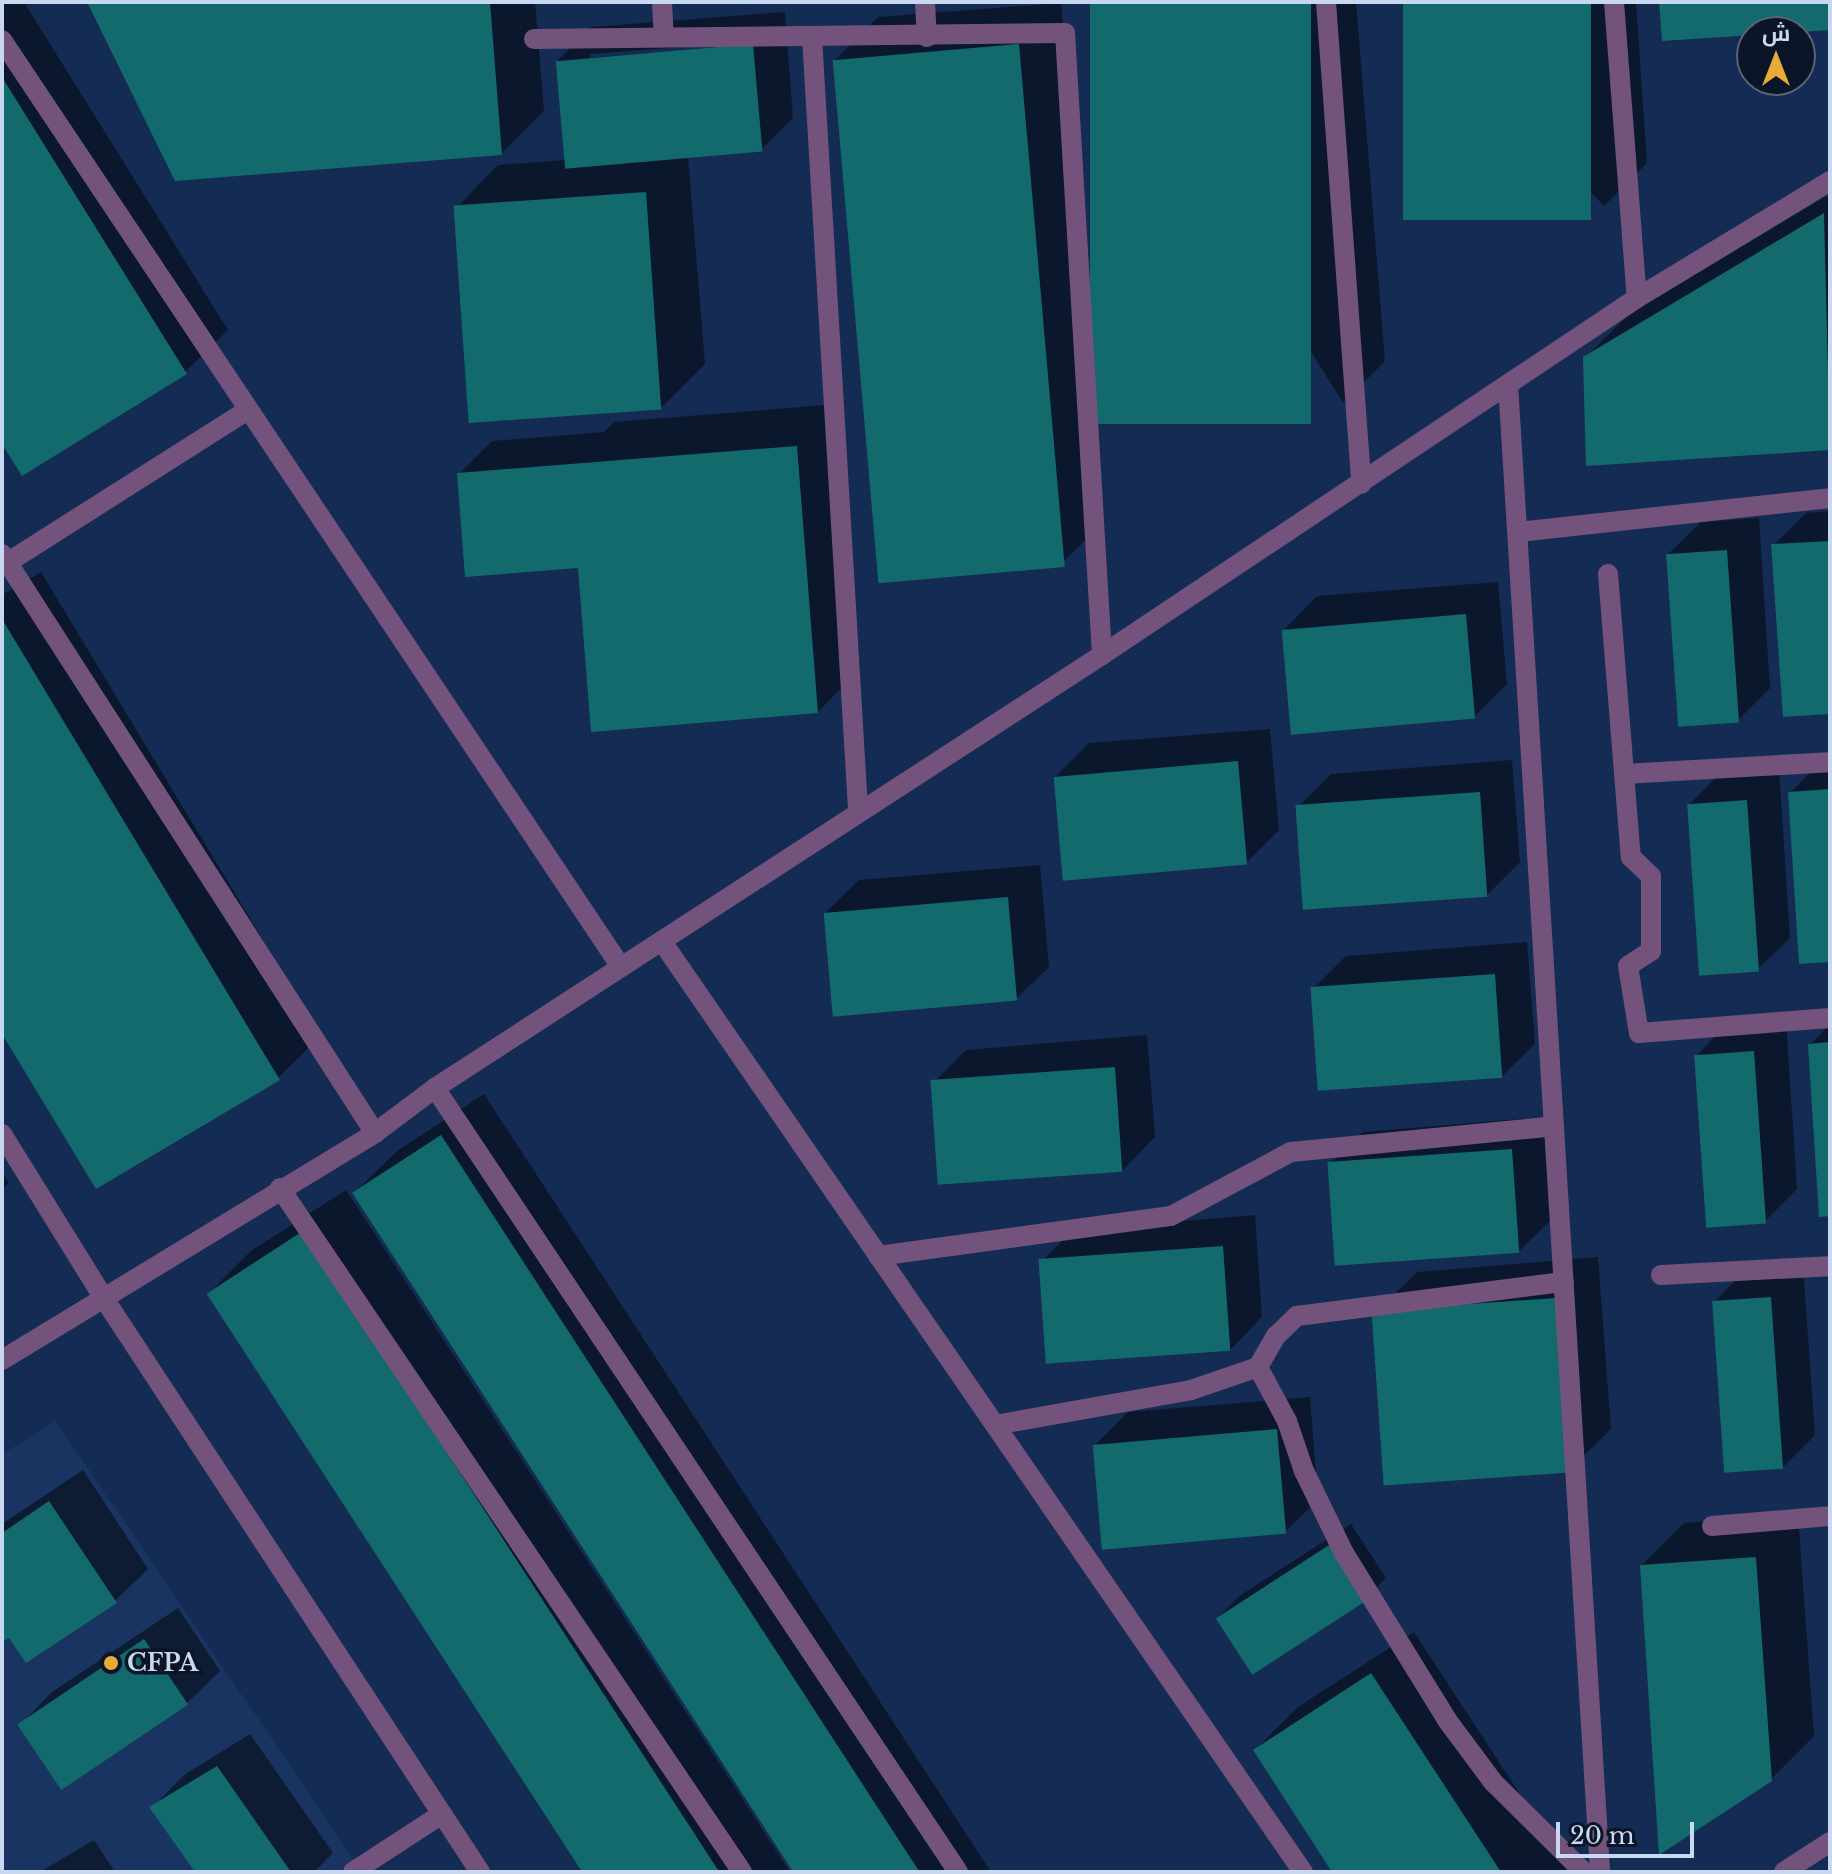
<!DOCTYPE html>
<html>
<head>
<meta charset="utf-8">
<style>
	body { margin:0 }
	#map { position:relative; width:1832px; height:1874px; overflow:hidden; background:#142c53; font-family:"Libre Baskerville",Cairo,serif }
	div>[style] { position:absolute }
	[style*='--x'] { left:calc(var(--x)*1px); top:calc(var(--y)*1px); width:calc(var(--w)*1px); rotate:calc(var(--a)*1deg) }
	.built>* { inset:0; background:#193461 }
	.shadow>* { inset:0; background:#0007 }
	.building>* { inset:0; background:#126a6d; transform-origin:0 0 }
	.minor>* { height:20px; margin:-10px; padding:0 10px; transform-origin:10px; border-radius:10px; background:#73537b }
	.dots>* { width:22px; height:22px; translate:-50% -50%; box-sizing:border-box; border:4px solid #0b1527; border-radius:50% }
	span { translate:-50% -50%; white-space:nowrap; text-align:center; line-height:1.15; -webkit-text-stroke:7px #0b1527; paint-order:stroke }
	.poi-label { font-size:24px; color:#c8d8f0; font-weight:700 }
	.left { translate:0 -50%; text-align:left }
	.frame { position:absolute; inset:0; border:4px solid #c8d8f0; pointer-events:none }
	.north { position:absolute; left:1736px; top:16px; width:80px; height:80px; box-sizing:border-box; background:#0b1527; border:2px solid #576377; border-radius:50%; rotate:0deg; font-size:22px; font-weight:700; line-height:32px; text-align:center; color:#c8d8f0 }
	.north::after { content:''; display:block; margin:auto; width:28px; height:36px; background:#e8ab37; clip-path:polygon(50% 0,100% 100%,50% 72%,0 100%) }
	.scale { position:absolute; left:1556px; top:1822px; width:138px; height:36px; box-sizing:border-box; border:4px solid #c8d8f0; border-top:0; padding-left:10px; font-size:24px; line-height:28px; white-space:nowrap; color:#c8d8f0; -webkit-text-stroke:6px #0b1527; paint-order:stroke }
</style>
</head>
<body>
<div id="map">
	<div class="built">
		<div style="clip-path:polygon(56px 1421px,362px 1872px,2px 1872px,2px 1454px)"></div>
	</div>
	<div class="shadow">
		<div style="clip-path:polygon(2px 2px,24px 2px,228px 330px,185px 372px,2px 440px)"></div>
		<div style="clip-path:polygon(90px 2px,535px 2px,544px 111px,501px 154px)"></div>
		<div style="clip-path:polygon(1092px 2px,1356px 2px,1385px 361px,1343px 403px)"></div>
		<div style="clip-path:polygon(1405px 2px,1636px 2px,1647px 163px,1604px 206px)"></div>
		<div style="clip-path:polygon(1061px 3px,1103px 523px,1060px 565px,835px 60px,878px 17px)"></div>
		<div style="clip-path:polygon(evenodd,785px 12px,793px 118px,761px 150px,688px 156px,705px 364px,662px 407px,456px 208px,498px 165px,566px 160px,558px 60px,591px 27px,785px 12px,763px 41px,763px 45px,590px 58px,590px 54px,763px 41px)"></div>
		<div style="clip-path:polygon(1830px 194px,1830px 448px,1588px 464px,1585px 358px,1628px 315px)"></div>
		<div style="clip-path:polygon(838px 404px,860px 669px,818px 712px,579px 566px,459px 474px,492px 441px,604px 432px,614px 422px)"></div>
		<div style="clip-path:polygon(1830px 511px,1830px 712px,1774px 545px,1806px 513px)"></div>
		<div style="clip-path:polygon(1759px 518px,1770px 688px,1737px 721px,1668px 554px,1701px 522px)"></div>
		<div style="clip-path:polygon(41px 572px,321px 1036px,278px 1078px,2px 1030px,2px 595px)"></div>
		<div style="clip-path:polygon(1498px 582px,1507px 684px,1474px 717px,1285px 629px,1317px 596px)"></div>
		<div style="clip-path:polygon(1270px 729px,1279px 830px,1246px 863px,1056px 776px,1089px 743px)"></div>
		<div style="clip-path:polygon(1830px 759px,1830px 960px,1790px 793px,1822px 760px)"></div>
		<div style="clip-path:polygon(1512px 760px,1520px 862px,1487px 895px,1298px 807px,1331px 774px)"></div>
		<div style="clip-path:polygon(1779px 769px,1790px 938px,1757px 970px,1689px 805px,1721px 772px)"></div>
		<div style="clip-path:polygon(1040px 865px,1049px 967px,1016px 999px,826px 912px,859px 880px)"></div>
		<div style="clip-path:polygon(1527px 942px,1535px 1044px,1502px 1076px,1313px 989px,1346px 956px)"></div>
		<div style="clip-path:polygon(1786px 1020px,1797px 1189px,1764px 1222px,1696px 1056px,1728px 1023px)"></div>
		<div style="clip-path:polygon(1830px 1024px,1830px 1214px,1810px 1045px)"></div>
		<div style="clip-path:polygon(1147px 1035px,1155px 1137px,1123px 1170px,933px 1083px,966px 1050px)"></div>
		<div style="clip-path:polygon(484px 1094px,991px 1872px,797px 1872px,354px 1193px,397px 1151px)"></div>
		<div style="clip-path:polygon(1544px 1117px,1552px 1219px,1519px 1251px,1330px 1164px,1363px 1132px)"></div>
		<div style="clip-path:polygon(2px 1172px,9px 1183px,2px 1189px)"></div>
		<div style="clip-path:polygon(346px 1190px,790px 1872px,586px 1872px,209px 1293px,251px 1251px)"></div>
		<div style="clip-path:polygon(1255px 1215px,1262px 1317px,1230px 1350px,1041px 1262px,1073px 1230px)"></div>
		<div style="clip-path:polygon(1598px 1257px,1611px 1429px,1568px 1471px,1374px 1314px,1417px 1272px)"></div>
		<div style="clip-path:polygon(1803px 1266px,1815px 1435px,1782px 1468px,1714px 1302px,1746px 1269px)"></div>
		<div style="clip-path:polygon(1310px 1397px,1318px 1500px,1285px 1532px,1096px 1444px,1128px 1412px)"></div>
		<div style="clip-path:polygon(83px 1470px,148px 1569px,115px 1601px,2px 1640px,2px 1524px)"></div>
		<div style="clip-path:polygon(1798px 1515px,1814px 1736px,1771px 1779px,1642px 1565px,1684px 1523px)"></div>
		<div style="clip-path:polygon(1351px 1524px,1386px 1578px,1364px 1600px,1218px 1618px,1239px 1596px)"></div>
		<div style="clip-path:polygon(178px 1608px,220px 1671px,187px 1703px,61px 1785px,20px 1725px,52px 1692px)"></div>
		<div style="clip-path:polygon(1414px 1632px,1571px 1872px,1335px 1872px,1255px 1750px,1298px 1707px)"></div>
		<div style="clip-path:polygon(250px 1734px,333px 1853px,314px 1872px,197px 1872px,152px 1808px,184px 1775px)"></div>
		<div style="clip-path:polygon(94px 1840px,115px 1872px,40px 1872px)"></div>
	</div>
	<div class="building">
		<div style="clip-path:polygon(87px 2px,490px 2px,502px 155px,175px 181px)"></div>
		<div style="left:1090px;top:2px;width:221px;height:422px"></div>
		<div style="left:1403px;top:2px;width:188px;height:218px"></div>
		<div style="clip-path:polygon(1659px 2px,1830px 2px,1830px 30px,1662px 41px)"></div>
		<div style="left:753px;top:44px;width:108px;height:198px;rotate:85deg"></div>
		<div style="left:1019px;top:44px;width:525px;height:187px;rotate:85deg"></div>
		<div style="clip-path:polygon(2px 77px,187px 374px,22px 476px,2px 444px)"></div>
		<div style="left:646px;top:192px;width:218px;height:193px;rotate:86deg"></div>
		<div style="clip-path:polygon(1824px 213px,1830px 450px,1586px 466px,1583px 357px)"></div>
		<div style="clip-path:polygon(797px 446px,818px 713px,591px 732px,578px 568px,465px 577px,457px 473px)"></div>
		<div style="clip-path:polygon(1830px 541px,1830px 714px,1783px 717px,1771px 544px)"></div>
		<div style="left:1727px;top:550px;width:173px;height:61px;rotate:86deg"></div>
		<div style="left:1466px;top:614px;width:105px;height:185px;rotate:85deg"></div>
		<div style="clip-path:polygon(2px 619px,280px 1080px,96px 1189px,2px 1034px)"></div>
		<div style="left:1238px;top:761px;width:104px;height:185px;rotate:85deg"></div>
		<div style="clip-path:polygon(1830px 789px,1830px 962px,1799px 964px,1788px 792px)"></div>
		<div style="left:1480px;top:792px;width:105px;height:185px;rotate:86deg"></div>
		<div style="left:1747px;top:800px;width:172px;height:60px;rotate:86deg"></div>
		<div style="left:1008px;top:897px;width:104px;height:185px;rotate:85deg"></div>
		<div style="left:1495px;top:974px;width:104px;height:185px;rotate:86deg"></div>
		<div style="clip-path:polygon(1830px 1042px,1830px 1216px,1819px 1217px,1808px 1044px)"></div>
		<div style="left:1754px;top:1051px;width:173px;height:60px;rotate:86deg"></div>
		<div style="left:1115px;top:1067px;width:105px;height:185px;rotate:86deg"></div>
		<div style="left:441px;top:1135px;width:880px;height:106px;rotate:57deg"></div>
		<div style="left:1512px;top:1149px;width:104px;height:185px;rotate:86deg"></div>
		<div style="left:303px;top:1231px;width:765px;height:115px;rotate:57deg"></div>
		<div style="left:1223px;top:1246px;width:105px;height:185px;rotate:86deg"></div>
		<div style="left:1771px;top:1297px;width:172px;height:59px;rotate:86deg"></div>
		<div style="left:1556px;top:1298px;width:175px;height:185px;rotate:86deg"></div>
		<div style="left:1277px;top:1429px;width:105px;height:185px;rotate:85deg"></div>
		<div style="clip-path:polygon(49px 1501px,117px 1603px,26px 1663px,9px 1638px,2px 1642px,2px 1533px)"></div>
		<div style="left:1329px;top:1545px;width:67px;height:135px;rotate:57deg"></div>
		<div style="clip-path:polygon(1756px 1557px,1772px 1781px,1659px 1855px,1640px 1565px)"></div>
		<div style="left:144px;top:1639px;width:79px;height:153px;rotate:56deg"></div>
		<div style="clip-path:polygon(1371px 1673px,1501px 1872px,1332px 1872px,1253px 1750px)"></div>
		<div style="clip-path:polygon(217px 1766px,291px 1872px,195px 1872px,149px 1807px)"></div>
	</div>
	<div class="minor">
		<div style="--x:662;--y:2;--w:35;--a:87"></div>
		<div style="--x:925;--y:2;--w:35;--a:87"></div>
		<div style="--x:1326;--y:2;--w:483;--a:85.8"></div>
		<div style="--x:1614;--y:2;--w:297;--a:85.6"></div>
		<div style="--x:812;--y:37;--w:774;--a:86.59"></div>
		<div style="--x:534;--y:39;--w:531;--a:-0.65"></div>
		<div style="--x:1065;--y:33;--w:623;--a:86.6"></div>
		<div style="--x:2;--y:40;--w:1115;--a:56.27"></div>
		<div style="--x:1508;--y:384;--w:1491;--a:86.46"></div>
		<div style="--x:1518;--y:532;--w:314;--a:-6.2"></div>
		<div style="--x:2;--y:554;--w:689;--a:57.21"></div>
		<div style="--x:2;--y:566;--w:289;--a:-32.4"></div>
		<div style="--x:1608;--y:574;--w:284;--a:85.4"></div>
		<div style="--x:1631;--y:857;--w:28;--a:44"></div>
		<div style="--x:1651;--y:876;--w:75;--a:90"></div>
		<div style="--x:1651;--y:951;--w:27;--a:147"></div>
		<div style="--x:1628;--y:966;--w:68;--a:80.7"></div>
		<div style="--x:1639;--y:1033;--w:192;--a:-4.5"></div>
		<div style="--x:1624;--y:774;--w:206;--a:-3.3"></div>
		<div style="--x:663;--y:943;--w:1128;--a:55.44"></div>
		<div style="--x:435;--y:1088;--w:942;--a:56.29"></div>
		<div style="--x:2;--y:1134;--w:195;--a:58.2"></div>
		<div style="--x:105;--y:1300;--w:684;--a:56.75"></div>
		<div style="--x:280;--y:1188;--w:825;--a:55.96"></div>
		<div style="--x:878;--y:1256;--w:296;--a:-7.8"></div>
		<div style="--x:1171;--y:1216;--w:136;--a:-28.1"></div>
		<div style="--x:1291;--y:1152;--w:264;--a:-5.6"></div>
		<div style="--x:1661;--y:1275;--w:169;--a:-3"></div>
		<div style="--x:2;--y:1360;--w:437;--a:-31.3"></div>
		<div style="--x:375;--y:1133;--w:75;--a:-36.9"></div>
		<div style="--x:435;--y:1088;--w:795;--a:-32.99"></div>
		<div style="--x:1102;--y:655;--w:643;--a:-33.71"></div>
		<div style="--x:1637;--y:298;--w:226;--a:-31.2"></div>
		<div style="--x:1258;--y:1367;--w:61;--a:61.8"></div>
		<div style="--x:1287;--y:1421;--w:53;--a:71.2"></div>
		<div style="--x:1304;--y:1471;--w:91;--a:64"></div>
		<div style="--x:1344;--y:1553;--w:196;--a:58.3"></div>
		<div style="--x:1447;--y:1720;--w:77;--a:53.4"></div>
		<div style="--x:1493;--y:1782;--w:128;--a:44.7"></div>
		<div style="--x:995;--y:1425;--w:199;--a:-10.1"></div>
		<div style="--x:1191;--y:1390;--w:71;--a:-18.9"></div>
		<div style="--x:1258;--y:1367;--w:36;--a:-60"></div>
		<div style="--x:1276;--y:1336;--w:29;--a:-44"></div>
		<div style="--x:1297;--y:1316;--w:269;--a:-7.3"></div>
		<div style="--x:1712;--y:1526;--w:118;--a:-4.8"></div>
		<div style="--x:353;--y:1872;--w:106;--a:-33.1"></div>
		<div style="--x:1784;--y:1872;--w:55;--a:-33.1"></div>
	</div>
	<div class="dots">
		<div style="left:111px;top:1663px;background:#e8ab37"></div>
	</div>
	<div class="poi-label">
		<span class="left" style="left:127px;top:1663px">CFPA</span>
	</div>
	<div class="frame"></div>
	<div class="north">ش</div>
	<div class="scale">20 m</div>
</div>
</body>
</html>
